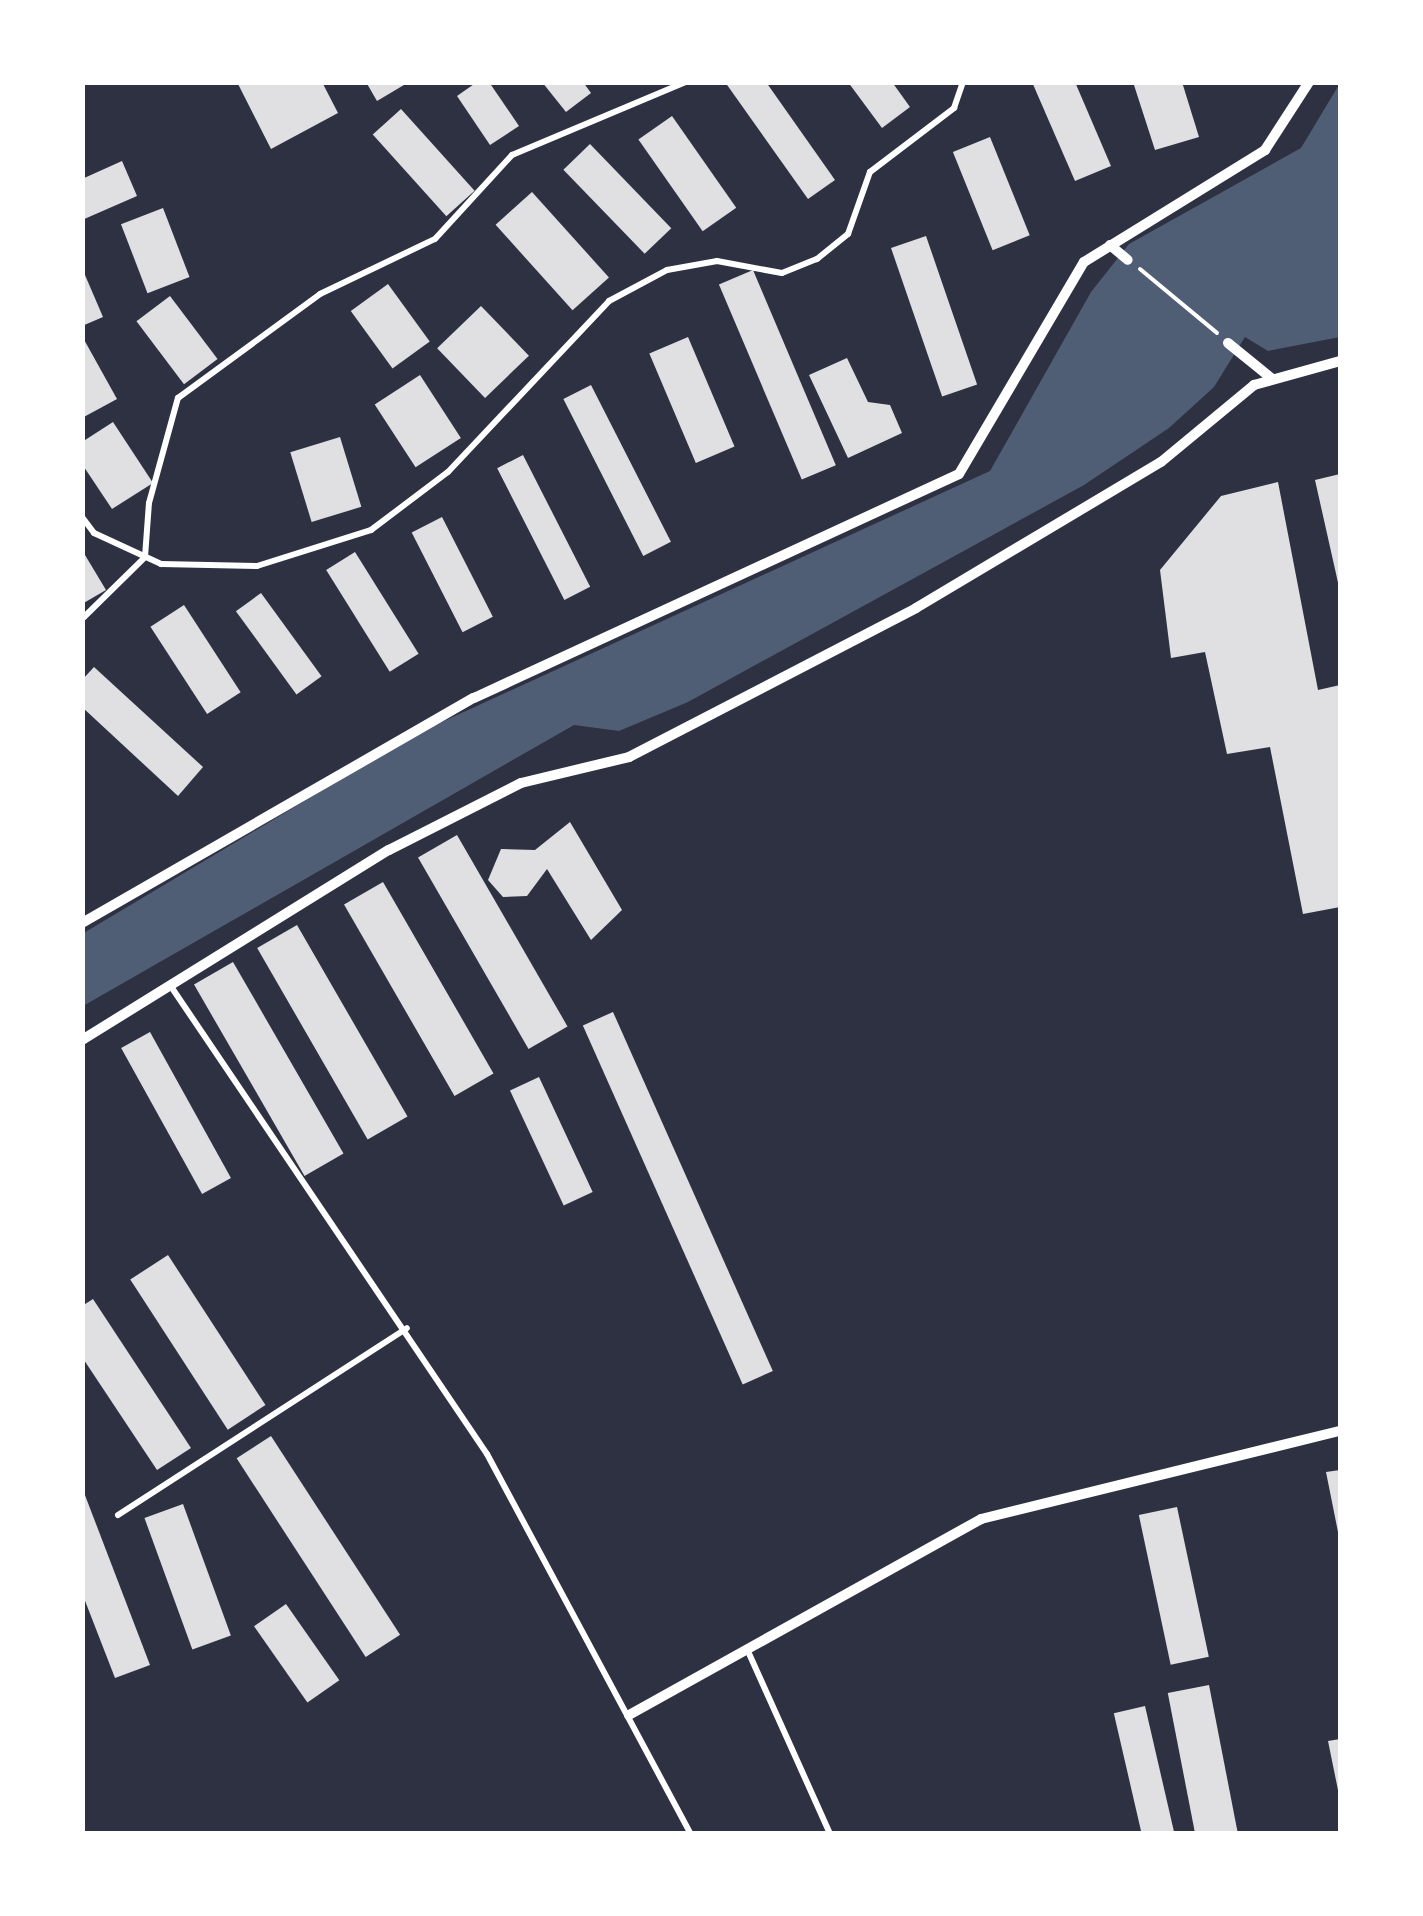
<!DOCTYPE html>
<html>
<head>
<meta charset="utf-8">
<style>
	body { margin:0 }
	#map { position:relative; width:1423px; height:1916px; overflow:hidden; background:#2d3142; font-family:Raleway,sans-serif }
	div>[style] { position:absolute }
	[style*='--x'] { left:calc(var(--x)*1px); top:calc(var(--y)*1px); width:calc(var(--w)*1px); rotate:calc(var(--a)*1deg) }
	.water>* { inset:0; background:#4f5d75 }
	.building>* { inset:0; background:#e0e0e3; transform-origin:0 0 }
	.path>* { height:4px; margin:-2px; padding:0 2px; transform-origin:2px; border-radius:2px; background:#fff }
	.service>* { height:6px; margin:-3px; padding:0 3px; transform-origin:3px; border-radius:3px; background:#fff }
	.minor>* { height:10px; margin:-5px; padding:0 5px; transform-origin:5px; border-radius:5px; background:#fff }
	span { translate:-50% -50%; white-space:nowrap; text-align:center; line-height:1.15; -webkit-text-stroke:8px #fff; paint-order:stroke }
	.frame { position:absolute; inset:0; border:85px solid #fff; pointer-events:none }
</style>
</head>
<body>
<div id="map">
	<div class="water">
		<div style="clip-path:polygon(1340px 83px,1340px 337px,1268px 351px,1245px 337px,1214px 387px,1169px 428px,1084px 485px,688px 702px,619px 731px,574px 725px,83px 1006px,82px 934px,420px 732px,990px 471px,1091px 292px,1129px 244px,1301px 148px)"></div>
	</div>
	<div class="building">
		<div style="clip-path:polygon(237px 82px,322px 82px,338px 113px,271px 149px)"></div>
		<div style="clip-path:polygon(366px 82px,409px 82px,377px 101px)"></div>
		<div style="clip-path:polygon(477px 82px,489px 82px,519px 126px,490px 145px,457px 96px)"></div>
		<div style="clip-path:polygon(542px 82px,583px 82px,591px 93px,566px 112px)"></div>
		<div style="clip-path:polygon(725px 82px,766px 82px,835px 180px,808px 199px)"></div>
		<div style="clip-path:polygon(848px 82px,892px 82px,910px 107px,882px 128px)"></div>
		<div style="clip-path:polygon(1032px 82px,1075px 82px,1111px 166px,1075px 181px)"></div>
		<div style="clip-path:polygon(1133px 82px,1182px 82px,1199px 137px,1155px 150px)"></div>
		<div style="left:401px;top:109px;width:110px;height:38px;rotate:48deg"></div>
		<div style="left:672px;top:116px;width:112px;height:41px;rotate:55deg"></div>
		<div style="left:990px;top:137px;width:106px;height:40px;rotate:68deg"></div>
		<div style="left:590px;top:144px;width:117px;height:37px;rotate:46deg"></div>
		<div style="clip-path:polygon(122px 161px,137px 196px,82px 220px,82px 179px)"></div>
		<div style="left:532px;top:192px;width:115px;height:49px;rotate:48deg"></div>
		<div style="left:163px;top:208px;width:74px;height:45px;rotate:69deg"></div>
		<div style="left:926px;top:236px;width:157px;height:37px;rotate:71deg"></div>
		<div style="clip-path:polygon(82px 268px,103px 317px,82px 326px)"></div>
		<div style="left:753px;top:270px;width:212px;height:37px;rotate:67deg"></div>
		<div style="left:388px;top:284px;width:71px;height:46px;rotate:54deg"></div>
		<div style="left:170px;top:296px;width:79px;height:42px;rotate:53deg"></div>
		<div style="left:481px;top:306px;width:69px;height:61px;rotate:46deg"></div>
		<div style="clip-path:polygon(82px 336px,117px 399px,82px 418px)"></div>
		<div style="left:688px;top:337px;width:119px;height:42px;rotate:67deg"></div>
		<div style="clip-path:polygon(847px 358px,868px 402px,890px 405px,902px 433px,848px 458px,809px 375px)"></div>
		<div style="left:420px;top:375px;width:75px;height:54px;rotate:57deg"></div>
		<div style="left:591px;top:385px;width:176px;height:31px;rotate:63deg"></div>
		<div style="clip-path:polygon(113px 422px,153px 483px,112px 509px,82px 464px,82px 442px)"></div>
		<div style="left:340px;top:437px;width:73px;height:52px;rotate:73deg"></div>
		<div style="left:523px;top:455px;width:148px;height:29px;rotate:63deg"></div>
		<div style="clip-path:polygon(1340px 474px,1340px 587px,1339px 587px,1315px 480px)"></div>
		<div style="clip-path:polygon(1278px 482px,1318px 690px,1340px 685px,1340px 907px,1303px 914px,1270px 747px,1227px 754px,1205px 652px,1171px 658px,1160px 570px,1221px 496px)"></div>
		<div style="left:442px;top:517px;width:112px;height:34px;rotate:63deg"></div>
		<div style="clip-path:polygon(82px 550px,106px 590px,82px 604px)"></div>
		<div style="left:355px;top:552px;width:120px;height:34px;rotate:58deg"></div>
		<div style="left:261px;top:593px;width:103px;height:31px;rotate:54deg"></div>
		<div style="left:184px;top:605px;width:104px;height:40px;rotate:57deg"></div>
		<div style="clip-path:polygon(94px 667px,203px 767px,178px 796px,82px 707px,82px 680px)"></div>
		<div style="clip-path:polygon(570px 822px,622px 910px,591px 940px,547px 869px,527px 896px,503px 897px,488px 880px,501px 849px,535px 850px)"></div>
		<div style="left:457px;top:835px;width:221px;height:45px;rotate:60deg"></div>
		<div style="left:383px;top:882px;width:221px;height:45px;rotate:60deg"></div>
		<div style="left:297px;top:925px;width:221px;height:46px;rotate:60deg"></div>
		<div style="left:233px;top:962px;width:221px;height:45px;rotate:60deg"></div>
		<div style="left:613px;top:1012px;width:393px;height:33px;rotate:66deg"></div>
		<div style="left:150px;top:1032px;width:167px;height:33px;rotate:61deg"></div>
		<div style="left:539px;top:1077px;width:127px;height:32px;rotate:65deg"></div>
		<div style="left:168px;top:1255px;width:179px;height:45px;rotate:57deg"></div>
		<div style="clip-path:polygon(93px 1299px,191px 1448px,157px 1470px,82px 1357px,82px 1306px)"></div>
		<div style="left:271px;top:1436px;width:237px;height:41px;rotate:57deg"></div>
		<div style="clip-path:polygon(1340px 1470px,1340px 1537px,1339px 1537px,1326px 1472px)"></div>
		<div style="clip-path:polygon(83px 1490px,150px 1665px,115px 1678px,82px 1593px)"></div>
		<div style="left:183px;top:1504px;width:140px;height:41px;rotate:70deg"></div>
		<div style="left:1177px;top:1507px;width:153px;height:39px;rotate:78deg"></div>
		<div style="left:286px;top:1604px;width:93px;height:39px;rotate:55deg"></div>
		<div style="left:1209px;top:1685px;width:152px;height:42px;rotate:79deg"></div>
		<div style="left:1145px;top:1706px;width:131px;height:32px;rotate:77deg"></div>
		<div style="clip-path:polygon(1340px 1739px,1340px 1795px,1339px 1795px,1328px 1741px)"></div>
	</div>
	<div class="path">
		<div style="--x:1140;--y:269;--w:100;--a:39.7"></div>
	</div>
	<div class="service">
		<div style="--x:82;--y:517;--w:20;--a:53"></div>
		<div style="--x:94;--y:533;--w:74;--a:24.8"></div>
		<div style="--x:161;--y:564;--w:96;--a:1.2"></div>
		<div style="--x:257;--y:566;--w:120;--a:-17.5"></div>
		<div style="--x:371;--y:530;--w:96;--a:-37"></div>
		<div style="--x:448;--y:472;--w:235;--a:-46.7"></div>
		<div style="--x:609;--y:301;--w:66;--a:-28.1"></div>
		<div style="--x:667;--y:270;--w:51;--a:-10.2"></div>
		<div style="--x:717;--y:261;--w:66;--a:10.5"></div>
		<div style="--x:782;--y:273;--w:38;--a:-22"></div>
		<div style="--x:817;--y:259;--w:40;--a:-39"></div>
		<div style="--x:848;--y:234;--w:66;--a:-70.5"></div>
		<div style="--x:870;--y:172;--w:106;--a:-37.3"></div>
		<div style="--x:954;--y:108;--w:28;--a:-71"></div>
		<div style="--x:82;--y:619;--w:88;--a:-44.5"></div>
		<div style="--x:145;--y:557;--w:54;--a:-85.8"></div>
		<div style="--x:149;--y:503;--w:109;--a:-74.6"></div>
		<div style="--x:178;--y:398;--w:176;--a:-36.2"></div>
		<div style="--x:320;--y:294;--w:127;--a:-25.6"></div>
		<div style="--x:435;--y:239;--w:114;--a:-47.5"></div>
		<div style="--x:512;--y:155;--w:189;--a:-22.8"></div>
		<div style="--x:172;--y:988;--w:562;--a:55.94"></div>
		<div style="--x:487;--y:1454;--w:431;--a:61.8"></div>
		<div style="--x:118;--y:1515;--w:344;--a:-32.9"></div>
		<div style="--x:747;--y:1649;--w:203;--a:65.8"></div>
	</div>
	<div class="minor">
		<div style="--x:1110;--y:245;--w:23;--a:40"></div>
		<div style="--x:1228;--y:343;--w:55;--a:39.1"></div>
		<div style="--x:82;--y:923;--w:452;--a:-29.9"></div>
		<div style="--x:474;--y:698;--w:534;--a:-24.79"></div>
		<div style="--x:959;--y:474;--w:246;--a:-59.5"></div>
		<div style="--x:1084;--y:262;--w:213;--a:-31.7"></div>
		<div style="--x:1265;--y:150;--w:81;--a:-57.1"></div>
		<div style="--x:82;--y:1040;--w:361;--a:-31.8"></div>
		<div style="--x:389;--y:850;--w:148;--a:-26.9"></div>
		<div style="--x:521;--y:783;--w:111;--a:-13.5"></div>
		<div style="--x:629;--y:757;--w:323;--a:-27.4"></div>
		<div style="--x:916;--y:608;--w:285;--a:-30.8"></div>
		<div style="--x:1161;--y:462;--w:121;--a:-39.6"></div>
		<div style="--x:1254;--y:385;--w:89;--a:-15.6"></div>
		<div style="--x:629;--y:1715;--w:403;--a:-29.1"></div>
		<div style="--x:981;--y:1519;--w:370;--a:-13.8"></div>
	</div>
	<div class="frame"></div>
</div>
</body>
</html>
